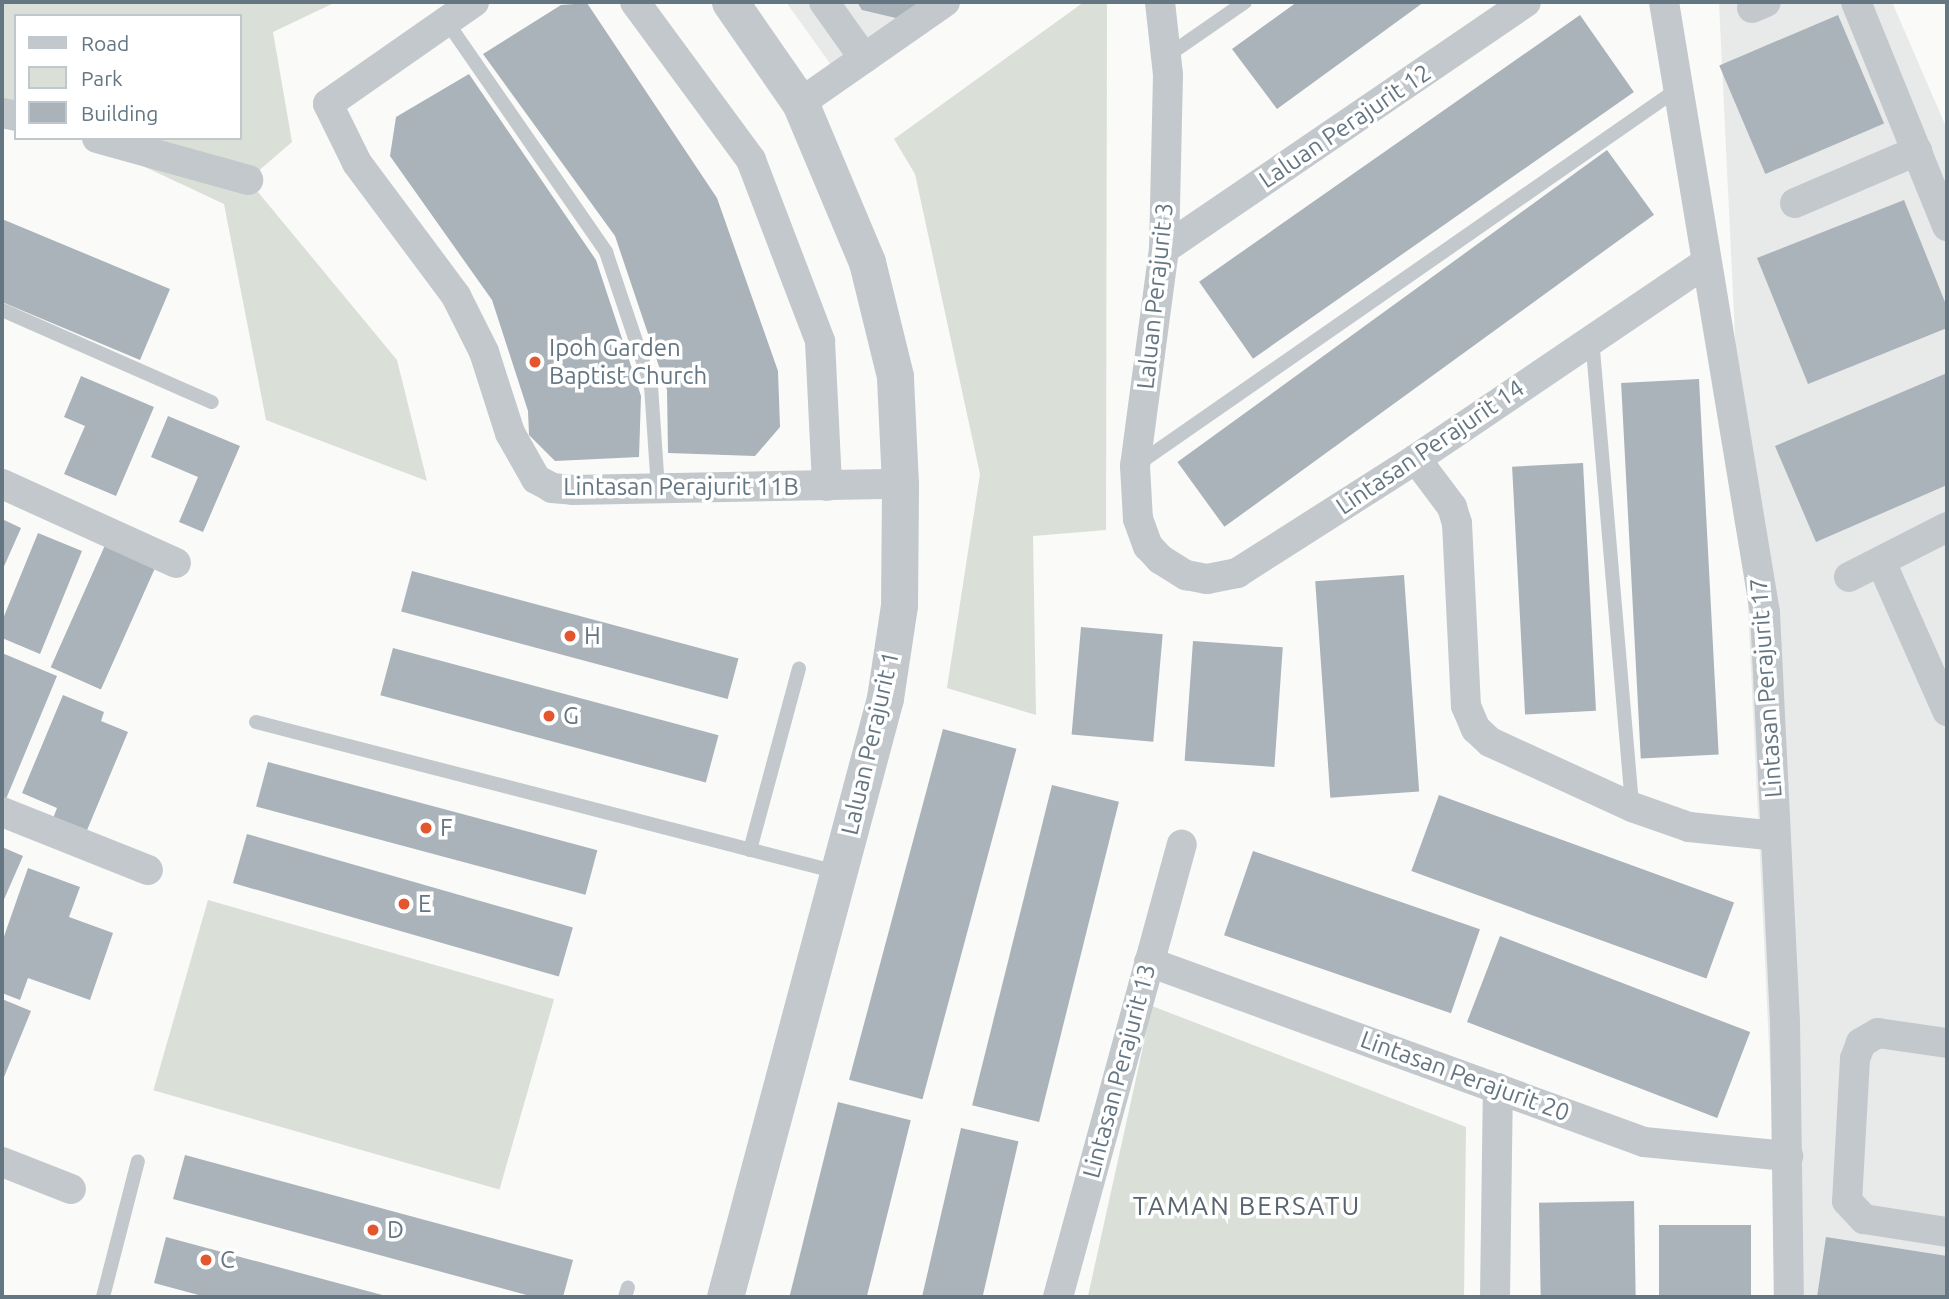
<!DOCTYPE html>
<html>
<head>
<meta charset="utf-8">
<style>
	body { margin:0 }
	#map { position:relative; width:1949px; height:1299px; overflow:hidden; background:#fafaf8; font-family:Ubuntu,sans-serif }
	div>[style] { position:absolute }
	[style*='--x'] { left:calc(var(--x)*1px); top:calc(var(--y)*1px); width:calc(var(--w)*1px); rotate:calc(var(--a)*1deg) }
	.built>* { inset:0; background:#e8e9e9 }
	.green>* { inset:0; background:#dadfd7; transform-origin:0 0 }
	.building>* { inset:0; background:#aab3b9; transform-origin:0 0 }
	.service>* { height:14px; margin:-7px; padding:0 7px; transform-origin:7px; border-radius:7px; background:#c3c8cc }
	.minor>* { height:30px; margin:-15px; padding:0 15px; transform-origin:15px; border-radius:15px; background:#c3c8cc }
	.tertiary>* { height:37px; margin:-18.5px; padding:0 18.5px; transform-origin:18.5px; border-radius:18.5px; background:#c3c8cc }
	.dots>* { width:19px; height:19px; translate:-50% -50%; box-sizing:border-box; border:4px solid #fff; border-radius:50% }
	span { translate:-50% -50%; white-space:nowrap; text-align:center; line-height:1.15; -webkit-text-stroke:7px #fff; paint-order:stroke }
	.street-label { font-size:24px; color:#657683 }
	.poi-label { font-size:24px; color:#657683 }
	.left { translate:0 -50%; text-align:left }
	.neighbourhood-label { font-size:26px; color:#57646e; letter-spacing:2px }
	.frame { position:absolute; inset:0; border:4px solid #657683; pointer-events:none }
	.legend { position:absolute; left:14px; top:14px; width:228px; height:126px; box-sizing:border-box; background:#fff; border:2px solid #c1c8cd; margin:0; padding:9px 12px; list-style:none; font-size:21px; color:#657683 }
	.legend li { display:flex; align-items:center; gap:14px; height:35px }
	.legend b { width:35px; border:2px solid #c1c8cd }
</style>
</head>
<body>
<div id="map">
	<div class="built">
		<div style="clip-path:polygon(786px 2px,949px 2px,839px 76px)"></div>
		<div style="clip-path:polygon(1719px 2px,1892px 2px,1947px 129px,1947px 1297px,1781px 1297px)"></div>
	</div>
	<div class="green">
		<div style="clip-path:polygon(2px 2px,336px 2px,273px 32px,292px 142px,248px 180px,397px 360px,427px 481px,266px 420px,224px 204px,83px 138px,240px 138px,240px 16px,16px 16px,16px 107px,2px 100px)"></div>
		<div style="clip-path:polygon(1084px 2px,1107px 2px,1106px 530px,1033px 536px,1036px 715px,947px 688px,980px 474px,915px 174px,894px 139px)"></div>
		<div style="left:208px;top:900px;width:360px;height:198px;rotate:16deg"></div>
		<div style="clip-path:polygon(1152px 1006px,1466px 1127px,1464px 1297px,1088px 1296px)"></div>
	</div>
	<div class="building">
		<div style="clip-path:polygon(857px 2px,920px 2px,896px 18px,862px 10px)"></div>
		<div style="clip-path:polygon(1297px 2px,1424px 2px,1277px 109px,1232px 49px)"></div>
		<div style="clip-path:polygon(587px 3px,717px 198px,778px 371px,780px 427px,755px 456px,668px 453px,667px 390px,615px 236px,483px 54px,561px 5px)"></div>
		<div style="left:1580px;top:15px;width:94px;height:465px;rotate:55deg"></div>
		<div style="left:1838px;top:15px;width:118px;height:129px;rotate:67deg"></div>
		<div style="clip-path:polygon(469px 74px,596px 260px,641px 396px,639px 457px,555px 461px,529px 435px,528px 411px,492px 300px,390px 156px,396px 117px)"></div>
		<div style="left:1607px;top:150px;width:80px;height:531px;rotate:54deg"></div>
		<div style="clip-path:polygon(1904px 200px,1947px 307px,1947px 328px,1808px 384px,1757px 258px)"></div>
		<div style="clip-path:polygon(2px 219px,170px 289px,140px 360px,2px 302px)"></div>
		<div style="clip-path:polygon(1947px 373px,1947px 485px,1816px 542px,1775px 446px)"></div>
		<div style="clip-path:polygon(81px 376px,154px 407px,116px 496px,64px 474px,85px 426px,64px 417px)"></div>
		<div style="left:1699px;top:379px;width:376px;height:78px;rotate:87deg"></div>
		<div style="clip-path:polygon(168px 416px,240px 446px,203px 532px,179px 522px,198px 477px,151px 457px)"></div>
		<div style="left:1583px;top:463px;width:248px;height:71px;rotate:87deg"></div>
		<div style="clip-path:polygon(2px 519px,21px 528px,2px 571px)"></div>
		<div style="clip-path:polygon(38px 533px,82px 551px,40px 654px,2px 638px,2px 621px)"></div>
		<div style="left:106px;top:543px;width:55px;height:136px;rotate:24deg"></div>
		<div style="left:412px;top:571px;width:338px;height:42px;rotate:15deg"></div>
		<div style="left:1404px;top:575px;width:217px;height:89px;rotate:86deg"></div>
		<div style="left:1081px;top:627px;width:82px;height:108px;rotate:5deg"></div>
		<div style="left:1193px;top:641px;width:90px;height:120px;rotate:4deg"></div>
		<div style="left:393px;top:648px;width:337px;height:49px;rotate:15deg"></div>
		<div style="clip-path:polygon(2px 653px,57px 676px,6px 799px,2px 797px)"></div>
		<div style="clip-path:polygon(63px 695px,104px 712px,101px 721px,128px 732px,85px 835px,52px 821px,57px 808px,22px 793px)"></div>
		<div style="left:943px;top:729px;width:76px;height:363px;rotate:15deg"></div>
		<div style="left:268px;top:762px;width:341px;height:46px;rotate:15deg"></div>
		<div style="left:1052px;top:785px;width:69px;height:330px;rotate:14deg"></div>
		<div style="left:1439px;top:795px;width:314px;height:81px;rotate:20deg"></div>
		<div style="left:247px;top:834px;width:339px;height:51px;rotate:16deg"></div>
		<div style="clip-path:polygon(2px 847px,23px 856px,2px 904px)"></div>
		<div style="left:1253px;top:851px;width:240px;height:89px;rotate:19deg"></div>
		<div style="clip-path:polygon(28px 868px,80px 887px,69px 917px,113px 933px,90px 1000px,28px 978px,20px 1000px,2px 993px,2px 942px)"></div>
		<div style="left:1500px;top:936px;width:268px;height:92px;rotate:21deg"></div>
		<div style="clip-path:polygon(2px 999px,31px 1011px,2px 1082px)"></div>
		<div style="left:838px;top:1102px;width:75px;height:201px;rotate:14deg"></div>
		<div style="left:961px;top:1128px;width:59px;height:174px;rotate:13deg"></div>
		<div style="clip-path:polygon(185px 1155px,573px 1260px,563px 1297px,534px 1297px,173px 1199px)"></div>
		<div style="left:1634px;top:1201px;width:96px;height:95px;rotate:89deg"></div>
		<div style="left:1659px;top:1225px;width:92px;height:72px"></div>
		<div style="clip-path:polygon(166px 1237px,386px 1296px,386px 1297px,206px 1297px,154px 1283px)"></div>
		<div style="clip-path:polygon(1826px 1237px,1947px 1256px,1947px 1297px,1817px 1297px)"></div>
	</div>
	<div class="service">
		<div style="--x:447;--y:22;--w:280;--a:55.3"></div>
		<div style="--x:606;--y:252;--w:141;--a:71.4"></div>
		<div style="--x:651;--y:386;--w:102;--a:86.1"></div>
		<div style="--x:1167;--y:56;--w:95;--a:-34.7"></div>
		<div style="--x:2;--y:310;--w:229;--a:23.7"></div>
		<div style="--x:1592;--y:338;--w:471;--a:85.1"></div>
		<div style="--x:1138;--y:464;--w:659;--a:-34.8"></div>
		<div style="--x:256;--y:722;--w:600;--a:14.48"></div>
		<div style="--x:750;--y:850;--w:188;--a:-74.9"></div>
		<div style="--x:103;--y:1297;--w:140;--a:-75.6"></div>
		<div style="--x:625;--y:1297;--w:10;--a:-73"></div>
	</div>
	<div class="minor">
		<div style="--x:474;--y:2;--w:178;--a:145.1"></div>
		<div style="--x:328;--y:104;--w:66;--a:63.8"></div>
		<div style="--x:357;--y:163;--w:166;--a:53.3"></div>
		<div style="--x:456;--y:296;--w:63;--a:63.4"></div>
		<div style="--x:484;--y:352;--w:85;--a:72.2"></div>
		<div style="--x:510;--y:433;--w:53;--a:60.5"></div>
		<div style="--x:536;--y:479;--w:18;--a:29"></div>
		<div style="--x:552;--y:488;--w:21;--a:5"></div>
		<div style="--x:573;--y:490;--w:327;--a:-1.1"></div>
		<div style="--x:635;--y:2;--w:196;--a:53.7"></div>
		<div style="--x:751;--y:160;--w:194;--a:69.1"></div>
		<div style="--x:820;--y:341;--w:145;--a:87.2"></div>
		<div style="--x:824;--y:2;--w:69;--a:54.5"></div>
		<div style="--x:1160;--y:2;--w:73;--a:83.7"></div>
		<div style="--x:1168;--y:75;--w:174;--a:91.3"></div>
		<div style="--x:1164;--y:249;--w:219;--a:97.6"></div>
		<div style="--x:1135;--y:466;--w:53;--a:86.8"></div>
		<div style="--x:1138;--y:519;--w:29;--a:70"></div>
		<div style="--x:1148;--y:546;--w:18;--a:47"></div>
		<div style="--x:1160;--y:559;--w:31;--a:32"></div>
		<div style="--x:1186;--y:575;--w:21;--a:11"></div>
		<div style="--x:1207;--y:579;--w:31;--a:-11"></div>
		<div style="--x:1237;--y:573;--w:212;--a:-32.5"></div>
		<div style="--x:1416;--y:459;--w:349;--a:-34.1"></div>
		<div style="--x:1664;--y:2;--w:619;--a:80.61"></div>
		<div style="--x:1765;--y:613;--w:408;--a:87.2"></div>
		<div style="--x:1785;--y:1021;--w:276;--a:89.2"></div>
		<div style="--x:1856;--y:2;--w:242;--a:67.9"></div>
		<div style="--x:1752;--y:8;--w:15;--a:-23"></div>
		<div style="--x:800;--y:103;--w:177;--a:-34.9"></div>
		<div style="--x:2;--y:113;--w:14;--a:12"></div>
		<div style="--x:97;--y:138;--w:157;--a:15.5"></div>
		<div style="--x:1795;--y:203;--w:133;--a:-23.1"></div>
		<div style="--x:1164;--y:249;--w:438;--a:-34.3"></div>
		<div style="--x:1416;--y:459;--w:60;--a:53.1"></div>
		<div style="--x:1452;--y:507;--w:17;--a:73"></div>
		<div style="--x:1457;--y:523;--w:183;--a:87.2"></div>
		<div style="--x:1466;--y:706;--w:25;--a:67"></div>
		<div style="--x:1476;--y:729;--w:19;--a:43"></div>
		<div style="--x:1490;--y:742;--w:156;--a:24.6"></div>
		<div style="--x:1632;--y:807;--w:60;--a:19.3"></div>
		<div style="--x:1689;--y:827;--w:87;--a:5.9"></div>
		<div style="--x:2;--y:484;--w:191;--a:24.4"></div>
		<div style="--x:1882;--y:564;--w:161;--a:66.1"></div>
		<div style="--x:1849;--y:577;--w:110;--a:-27"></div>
		<div style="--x:2;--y:812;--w:157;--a:21.7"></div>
		<div style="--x:1149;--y:962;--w:527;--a:19.98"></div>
		<div style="--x:1644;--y:1142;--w:145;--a:5.6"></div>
		<div style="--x:1947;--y:1043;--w:70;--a:-171.8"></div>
		<div style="--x:1878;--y:1033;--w:20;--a:150"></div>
		<div style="--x:1861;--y:1043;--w:17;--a:111"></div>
		<div style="--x:1855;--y:1059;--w:142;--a:93.2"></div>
		<div style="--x:1847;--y:1201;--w:25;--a:47"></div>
		<div style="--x:1864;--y:1219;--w:84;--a:8.9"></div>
		<div style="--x:2;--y:1162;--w:74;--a:21.4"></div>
		<div style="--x:1058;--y:1297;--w:469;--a:-74.7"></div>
		<div style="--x:1495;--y:1297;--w:209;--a:-89.2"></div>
	</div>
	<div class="tertiary">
		<div style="--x:725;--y:1297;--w:620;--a:-75.04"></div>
		<div style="--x:885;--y:698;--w:94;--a:-81.4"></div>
		<div style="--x:899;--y:605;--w:121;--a:-89.5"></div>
		<div style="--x:900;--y:484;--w:108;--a:-92.7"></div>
		<div style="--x:895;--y:376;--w:117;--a:-103.8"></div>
		<div style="--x:867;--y:262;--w:173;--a:-112.8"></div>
		<div style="--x:800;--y:103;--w:123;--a:-124.7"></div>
	</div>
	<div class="dots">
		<div style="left:535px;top:362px;background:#e4572e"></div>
		<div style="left:570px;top:636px;background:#e4572e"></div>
		<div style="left:549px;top:716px;background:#e4572e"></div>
		<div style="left:426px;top:828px;background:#e4572e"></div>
		<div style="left:404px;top:904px;background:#e4572e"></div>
		<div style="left:373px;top:1230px;background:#e4572e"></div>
		<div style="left:206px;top:1260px;background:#e4572e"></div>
	</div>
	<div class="street-label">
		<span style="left:1345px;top:126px;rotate:-34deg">Laluan Perajurit 12</span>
		<span style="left:1155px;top:296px;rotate:-84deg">Laluan Perajurit 3</span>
		<span style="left:1430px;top:447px;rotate:-34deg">Lintasan Perajurit 14</span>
		<span style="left:681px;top:487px">Lintasan Perajurit 11B</span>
		<span style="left:1766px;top:688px;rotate:-94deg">Lintasan Perajurit 17</span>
		<span style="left:870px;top:743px;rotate:-77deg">Laluan Perajurit 1</span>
		<span style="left:1119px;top:1071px;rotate:-75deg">Lintasan Perajurit 13</span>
		<span style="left:1465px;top:1076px;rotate:20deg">Lintasan Perajurit 20</span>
	</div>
	<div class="poi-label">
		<span class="left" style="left:549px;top:362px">Ipoh Garden<br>Baptist Church</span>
		<span class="left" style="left:584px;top:636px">H</span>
		<span class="left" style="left:563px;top:716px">G</span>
		<span class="left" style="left:440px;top:828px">F</span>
		<span class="left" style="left:418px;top:904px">E</span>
		<span class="left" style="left:387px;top:1230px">D</span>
		<span class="left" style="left:220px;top:1260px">C</span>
	</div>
	<div class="neighbourhood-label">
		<span style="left:1247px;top:1206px">TAMAN BERSATU</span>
	</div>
	<div class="frame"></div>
	<ul class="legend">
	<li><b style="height:9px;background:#c3c8cc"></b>Road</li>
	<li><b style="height:19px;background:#dadfd7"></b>Park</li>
	<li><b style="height:19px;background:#aab3b9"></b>Building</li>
	</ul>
</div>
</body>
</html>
